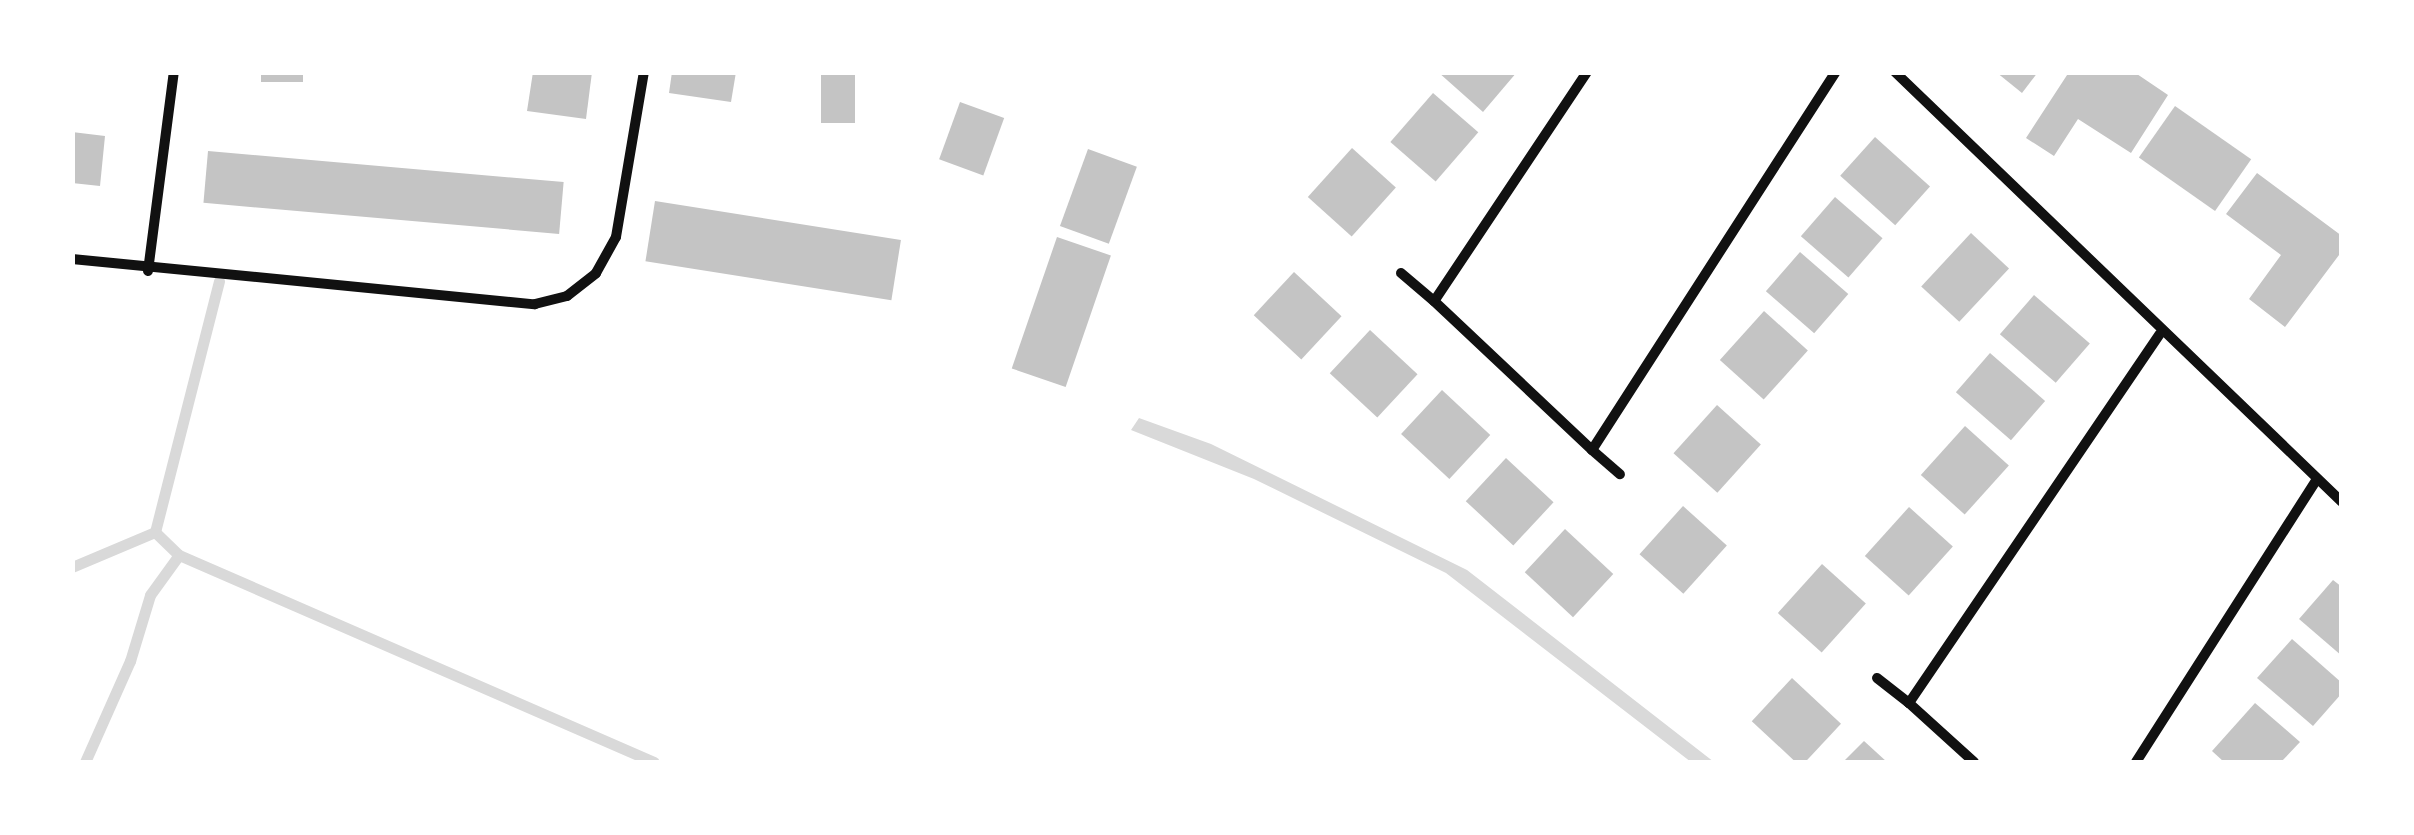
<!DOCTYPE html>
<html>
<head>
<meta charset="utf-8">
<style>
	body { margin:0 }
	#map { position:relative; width:2414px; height:835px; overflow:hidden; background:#fff; font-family:Inter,sans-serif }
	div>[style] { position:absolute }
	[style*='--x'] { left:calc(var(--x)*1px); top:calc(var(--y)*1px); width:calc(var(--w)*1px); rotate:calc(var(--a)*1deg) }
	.water>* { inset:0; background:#d9d9d9 }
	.stream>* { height:11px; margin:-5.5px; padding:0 5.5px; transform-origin:5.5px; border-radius:5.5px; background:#d9d9d9 }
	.building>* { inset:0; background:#c4c4c4; transform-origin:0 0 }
	.minor>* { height:10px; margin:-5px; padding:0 5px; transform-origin:5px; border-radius:5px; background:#111 }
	span { translate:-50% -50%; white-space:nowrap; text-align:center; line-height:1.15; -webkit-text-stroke:10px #fff; paint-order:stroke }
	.frame { position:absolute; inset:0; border:75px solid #fff; pointer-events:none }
</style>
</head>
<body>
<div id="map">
	<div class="water">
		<div style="clip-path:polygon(1139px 418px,1211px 444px,1467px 570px,1714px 762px,1691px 762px,1446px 573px,1254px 479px,1131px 430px)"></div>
	</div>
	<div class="stream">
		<div style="--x:155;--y:532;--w:259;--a:-75.7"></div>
		<div style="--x:72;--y:567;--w:90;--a:-22.9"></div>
		<div style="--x:155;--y:532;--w:33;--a:44"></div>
		<div style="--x:179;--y:555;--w:518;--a:23.55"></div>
		<div style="--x:85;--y:762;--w:111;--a:-66"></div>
		<div style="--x:130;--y:661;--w:69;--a:-73.1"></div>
		<div style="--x:150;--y:595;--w:49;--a:-54.1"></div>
	</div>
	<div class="building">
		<div style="left:261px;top:72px;width:42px;height:10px"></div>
		<div style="clip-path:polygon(533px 72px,592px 72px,586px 119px,527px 111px)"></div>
		<div style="clip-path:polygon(672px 72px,736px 72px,731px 102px,669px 93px)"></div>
		<div style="left:821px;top:72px;width:34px;height:51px"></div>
		<div style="clip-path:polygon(1438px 72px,1517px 72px,1483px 112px)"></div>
		<div style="clip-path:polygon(1996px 72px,2038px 72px,2022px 93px)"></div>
		<div style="clip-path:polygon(2069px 72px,2134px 72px,2168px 95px,2131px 153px,2078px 119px,2054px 156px,2026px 138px)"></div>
		<div style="left:1433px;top:93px;width:60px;height:65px;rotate:41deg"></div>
		<div style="left:960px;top:102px;width:47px;height:61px;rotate:20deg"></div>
		<div style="left:2175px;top:106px;width:93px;height:63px;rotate:35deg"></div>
		<div style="clip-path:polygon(72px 132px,105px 136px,100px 186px,72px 183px)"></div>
		<div style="left:1875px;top:137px;width:74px;height:52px;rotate:42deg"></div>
		<div style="left:1352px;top:148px;width:59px;height:66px;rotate:42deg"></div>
		<div style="left:1088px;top:149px;width:52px;height:82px;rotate:20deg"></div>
		<div style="left:208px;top:151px;width:357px;height:52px;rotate:5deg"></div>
		<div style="clip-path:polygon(2257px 173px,2342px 236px,2342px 251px,2285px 327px,2249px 299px,2281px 255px,2226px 214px)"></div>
		<div style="left:1835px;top:197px;width:63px;height:52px;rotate:41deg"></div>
		<div style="left:655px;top:201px;width:249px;height:61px;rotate:9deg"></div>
		<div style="left:1971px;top:233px;width:52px;height:73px;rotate:43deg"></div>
		<div style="left:1057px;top:237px;width:57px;height:139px;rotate:19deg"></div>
		<div style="left:1800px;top:252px;width:64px;height:52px;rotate:41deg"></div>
		<div style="left:1294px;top:272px;width:65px;height:59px;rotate:43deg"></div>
		<div style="left:2034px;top:295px;width:74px;height:52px;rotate:41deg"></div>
		<div style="left:1764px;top:311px;width:59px;height:66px;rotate:42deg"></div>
		<div style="left:1370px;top:330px;width:65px;height:59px;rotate:43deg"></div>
		<div style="left:1990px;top:353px;width:73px;height:52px;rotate:41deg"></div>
		<div style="left:1442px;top:390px;width:66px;height:60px;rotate:43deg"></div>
		<div style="left:1717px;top:405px;width:59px;height:65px;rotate:42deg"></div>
		<div style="left:1965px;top:426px;width:59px;height:66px;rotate:42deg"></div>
		<div style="left:1506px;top:458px;width:65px;height:59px;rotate:43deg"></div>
		<div style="left:1683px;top:506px;width:59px;height:65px;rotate:42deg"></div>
		<div style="left:1909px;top:507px;width:59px;height:66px;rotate:42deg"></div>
		<div style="left:1565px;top:529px;width:66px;height:59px;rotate:43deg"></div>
		<div style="left:1822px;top:564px;width:59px;height:66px;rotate:42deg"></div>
		<div style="clip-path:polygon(2333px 580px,2342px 587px,2342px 656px,2299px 619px)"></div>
		<div style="clip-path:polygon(2292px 639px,2342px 683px,2342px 693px,2313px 726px,2257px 678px)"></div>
		<div style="left:1792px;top:678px;width:67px;height:59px;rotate:43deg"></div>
		<div style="clip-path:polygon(2255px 703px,2300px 742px,2281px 762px,2224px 762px,2212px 751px)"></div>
		<div style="clip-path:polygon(1864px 741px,1887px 762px,1843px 762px)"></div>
	</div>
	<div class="minor">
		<div style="--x:1587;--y:72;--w:275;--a:123.7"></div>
		<div style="--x:1434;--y:301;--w:217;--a:43.3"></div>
		<div style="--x:1592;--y:450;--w:450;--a:-57.2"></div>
		<div style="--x:1895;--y:72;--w:620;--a:43.89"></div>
		<div style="--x:72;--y:259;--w:465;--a:5.6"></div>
		<div style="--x:535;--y:304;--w:33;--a:-14"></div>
		<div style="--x:567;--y:296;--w:37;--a:-38"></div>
		<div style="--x:596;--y:273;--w:41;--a:-60.9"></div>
		<div style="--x:616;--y:237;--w:167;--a:-80.4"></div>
		<div style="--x:148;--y:271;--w:201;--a:-82.6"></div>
		<div style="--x:1401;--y:273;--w:43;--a:40.3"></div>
		<div style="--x:1592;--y:450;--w:37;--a:41"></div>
		<div style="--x:1877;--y:678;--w:41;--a:38"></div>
		<div style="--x:1974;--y:762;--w:88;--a:-137.8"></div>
		<div style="--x:1909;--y:703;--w:446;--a:-55.8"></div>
		<div style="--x:2136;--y:762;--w:336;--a:-57.4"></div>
	</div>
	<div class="frame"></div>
</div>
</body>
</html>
